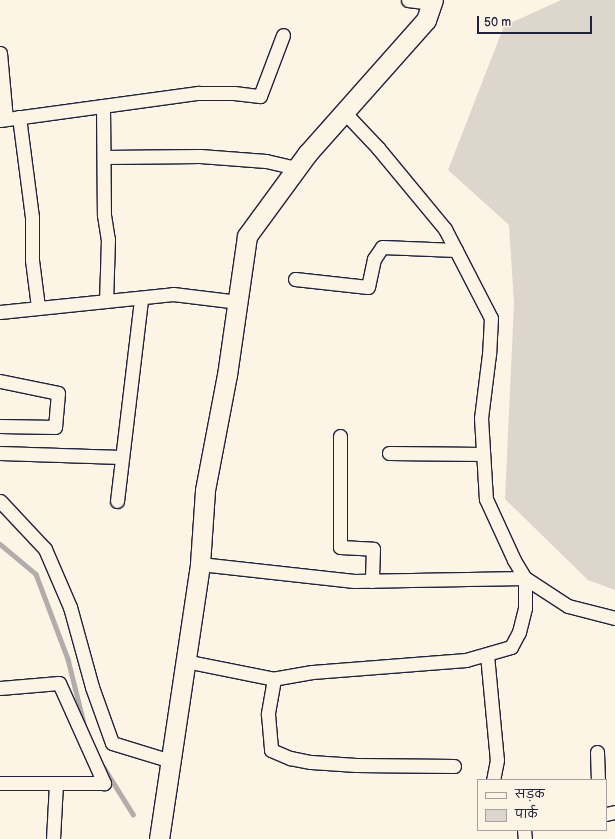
<!DOCTYPE html>
<html>
<head>
<meta charset="utf-8">
<style>
	body { margin:0 }
	#map { position:relative; width:615px; height:839px; overflow:hidden; background:#fcf5e5; font-family:"Balsamiq Sans","Playpen Sans Deva",sans-serif }
	div>[style] { position:absolute }
	[style*='--x'] { left:calc(var(--x)*1px); top:calc(var(--y)*1px); width:calc(var(--w)*1px); rotate:calc(var(--a)*1deg) }
	.green>* { inset:0; background:#dcd6cc }
	.stream>* { height:4.5px; margin:-2.25px; padding:0 2.25px; transform-origin:2.25px; border-radius:2.25px; background:#b2adab }
	.roads { filter:drop-shadow(1px 0 #22223b) drop-shadow(-1px 0 #22223b) drop-shadow(0 1px #22223b) drop-shadow(0 -1px #22223b) }
	.street>* { height:13px; margin:-6.5px; padding:0 6.5px; transform-origin:6.5px; border-radius:6.5px; background:#fcf5e5 }
	.secondary>* { height:19px; margin:-9.5px; padding:0 9.5px; transform-origin:9.5px; border-radius:9.5px; background:#fcf5e5 }
	span { translate:-50% -50%; white-space:nowrap; text-align:center; line-height:1.15; -webkit-text-stroke:3px #fcf5e5; paint-order:stroke }
	.legend { position:absolute; left:477px; top:779px; width:130px; height:52px; box-sizing:border-box; background:#fcf5e5; border:1px solid #a5a1a1; margin:0; padding:5px 7px; list-style:none; font-size:12px; color:#22223b }
	.legend li { display:flex; align-items:center; gap:8px; height:20px }
	.legend b { width:20px; border:1px solid #a5a1a1 }
	.scale { position:absolute; left:477px; top:16px; width:115px; height:18px; box-sizing:border-box; border:2px solid #22223b; border-top:0; padding-left:5px; font-size:12px; line-height:14px; white-space:nowrap; color:#22223b; -webkit-text-stroke:3px #fcf5e5; paint-order:stroke }
</style>
</head>
<body>
<div id="map">
	<div class="green">
		<div style="clip-path:polygon(561px 0,615px 0,615px 590px,588px 580px,505px 499px,514px 303px,509px 225px,448px 170px,504px 26px)"></div>
	</div>
	<div class="stream">
		<div style="--x:0;--y:544;--w:47;--a:39.8"></div>
		<div style="--x:36;--y:574;--w:91;--a:69.4"></div>
		<div style="--x:68;--y:659;--w:74;--a:76"></div>
		<div style="--x:103;--y:766;--w:57;--a:58"></div>
	</div>
	<div class="roads">
		<div class="street">
			<div style="--x:408;--y:0;--w:24;--a:7"></div>
			<div style="--x:0;--y:53;--w:66;--a:84.8"></div>
			<div style="--x:103;--y:106;--w:109;--a:89.5"></div>
			<div style="--x:104;--y:215;--w:24;--a:81"></div>
			<div style="--x:108;--y:239;--w:62;--a:91.8"></div>
			<div style="--x:344;--y:112;--w:50;--a:46.6"></div>
			<div style="--x:378;--y:148;--w:105;--a:50.4"></div>
			<div style="--x:445;--y:229;--w:100;--a:62.7"></div>
			<div style="--x:491;--y:318;--w:36;--a:93"></div>
			<div style="--x:489;--y:354;--w:64;--a:97.1"></div>
			<div style="--x:481;--y:418;--w:81;--a:86.5"></div>
			<div style="--x:486;--y:499;--w:67;--a:65.3"></div>
			<div style="--x:514;--y:560;--w:21;--a:59"></div>
			<div style="--x:525;--y:578;--w:51;--a:33.1"></div>
			<div style="--x:568;--y:606;--w:49;--a:14.3"></div>
			<div style="--x:19;--y:117;--w:101;--a:82.6"></div>
			<div style="--x:32;--y:217;--w:43;--a:90"></div>
			<div style="--x:32;--y:260;--w:47;--a:82.7"></div>
			<div style="--x:0;--y:120;--w:200;--a:-7.8"></div>
			<div style="--x:198;--y:93;--w:36;--a:0"></div>
			<div style="--x:234;--y:93;--w:26;--a:7"></div>
			<div style="--x:260;--y:96;--w:65;--a:-69.3"></div>
			<div style="--x:105;--y:157;--w:95;--a:-0.6"></div>
			<div style="--x:200;--y:156;--w:66;--a:4.3"></div>
			<div style="--x:266;--y:161;--w:31;--a:13"></div>
			<div style="--x:295;--y:279;--w:73;--a:6.3"></div>
			<div style="--x:368;--y:287;--w:29;--a:-78"></div>
			<div style="--x:374;--y:259;--w:14;--a:-56"></div>
			<div style="--x:382;--y:247;--w:74;--a:2.3"></div>
			<div style="--x:0;--y:312;--w:174;--a:-5.9"></div>
			<div style="--x:173;--y:294;--w:66;--a:6.9"></div>
			<div style="--x:0;--y:381;--w:59;--a:11.7"></div>
			<div style="--x:58;--y:393;--w:34;--a:95"></div>
			<div style="--x:55;--y:427;--w:55;--a:-179"></div>
			<div style="--x:340;--y:436;--w:111;--a:90"></div>
			<div style="--x:340;--y:547;--w:33;--a:3"></div>
			<div style="--x:373;--y:549;--w:32;--a:92"></div>
			<div style="--x:0;--y:453;--w:121;--a:1.9"></div>
			<div style="--x:389;--y:453;--w:94;--a:0.6"></div>
			<div style="--x:0;--y:501;--w:66;--a:46.8"></div>
			<div style="--x:45;--y:549;--w:63;--a:66.7"></div>
			<div style="--x:70;--y:607;--w:83;--a:74.6"></div>
			<div style="--x:92;--y:687;--w:59;--a:70.3"></div>
			<div style="--x:112;--y:743;--w:62;--a:17"></div>
			<div style="--x:117;--y:501;--w:203;--a:-83.2"></div>
			<div style="--x:200;--y:564;--w:155;--a:6.3"></div>
			<div style="--x:354;--y:581;--w:171;--a:-1"></div>
			<div style="--x:525;--y:578;--w:30;--a:90"></div>
			<div style="--x:525;--y:608;--w:25;--a:104"></div>
			<div style="--x:519;--y:632;--w:17;--a:118"></div>
			<div style="--x:511;--y:647;--w:47;--a:163.9"></div>
			<div style="--x:466;--y:660;--w:154;--a:175.5"></div>
			<div style="--x:312;--y:672;--w:39;--a:170"></div>
			<div style="--x:274;--y:679;--w:36;--a:100"></div>
			<div style="--x:268;--y:714;--w:36;--a:85"></div>
			<div style="--x:271;--y:750;--w:21;--a:23"></div>
			<div style="--x:290;--y:758;--w:21;--a:11"></div>
			<div style="--x:311;--y:762;--w:45;--a:3.8"></div>
			<div style="--x:356;--y:765;--w:98;--a:0.6"></div>
			<div style="--x:487;--y:655;--w:105;--a:84.6"></div>
			<div style="--x:497;--y:760;--w:20;--a:101"></div>
			<div style="--x:185;--y:661;--w:91;--a:11.4"></div>
			<div style="--x:0;--y:688;--w:59;--a:-4.8"></div>
			<div style="--x:59;--y:683;--w:110;--a:65.8"></div>
			<div style="--x:104;--y:783;--w:104;--a:180"></div>
			<div style="--x:597;--y:752;--w:28;--a:88"></div>
			<div style="--x:606;--y:814;--w:9;--a:-13"></div>
			<div style="--x:524;--y:830;--w:9;--a:84"></div>
			<div style="--x:53;--y:839;--w:56;--a:-86.9"></div>
		</div>
		<div class="secondary">
			<div style="--x:159;--y:839;--w:278;--a:-81.5"></div>
			<div style="--x:200;--y:564;--w:74;--a:-86.1"></div>
			<div style="--x:205;--y:490;--w:117;--a:-79.2"></div>
			<div style="--x:227;--y:375;--w:140;--a:-81.8"></div>
			<div style="--x:247;--y:236;--w:102;--a:-53.8"></div>
			<div style="--x:307;--y:154;--w:179;--a:-48.4"></div>
			<div style="--x:426;--y:20;--w:21;--a:-71"></div>
		</div>
	</div>
	<ul class="legend">
	<li><b style="height:5px;background:#fcf5e5"></b>सड़क</li>
	<li><b style="height:11px;background:#dcd6cc"></b>पार्क</li>
	</ul>
	<div class="scale">50 m</div>
</div>
</body>
</html>
